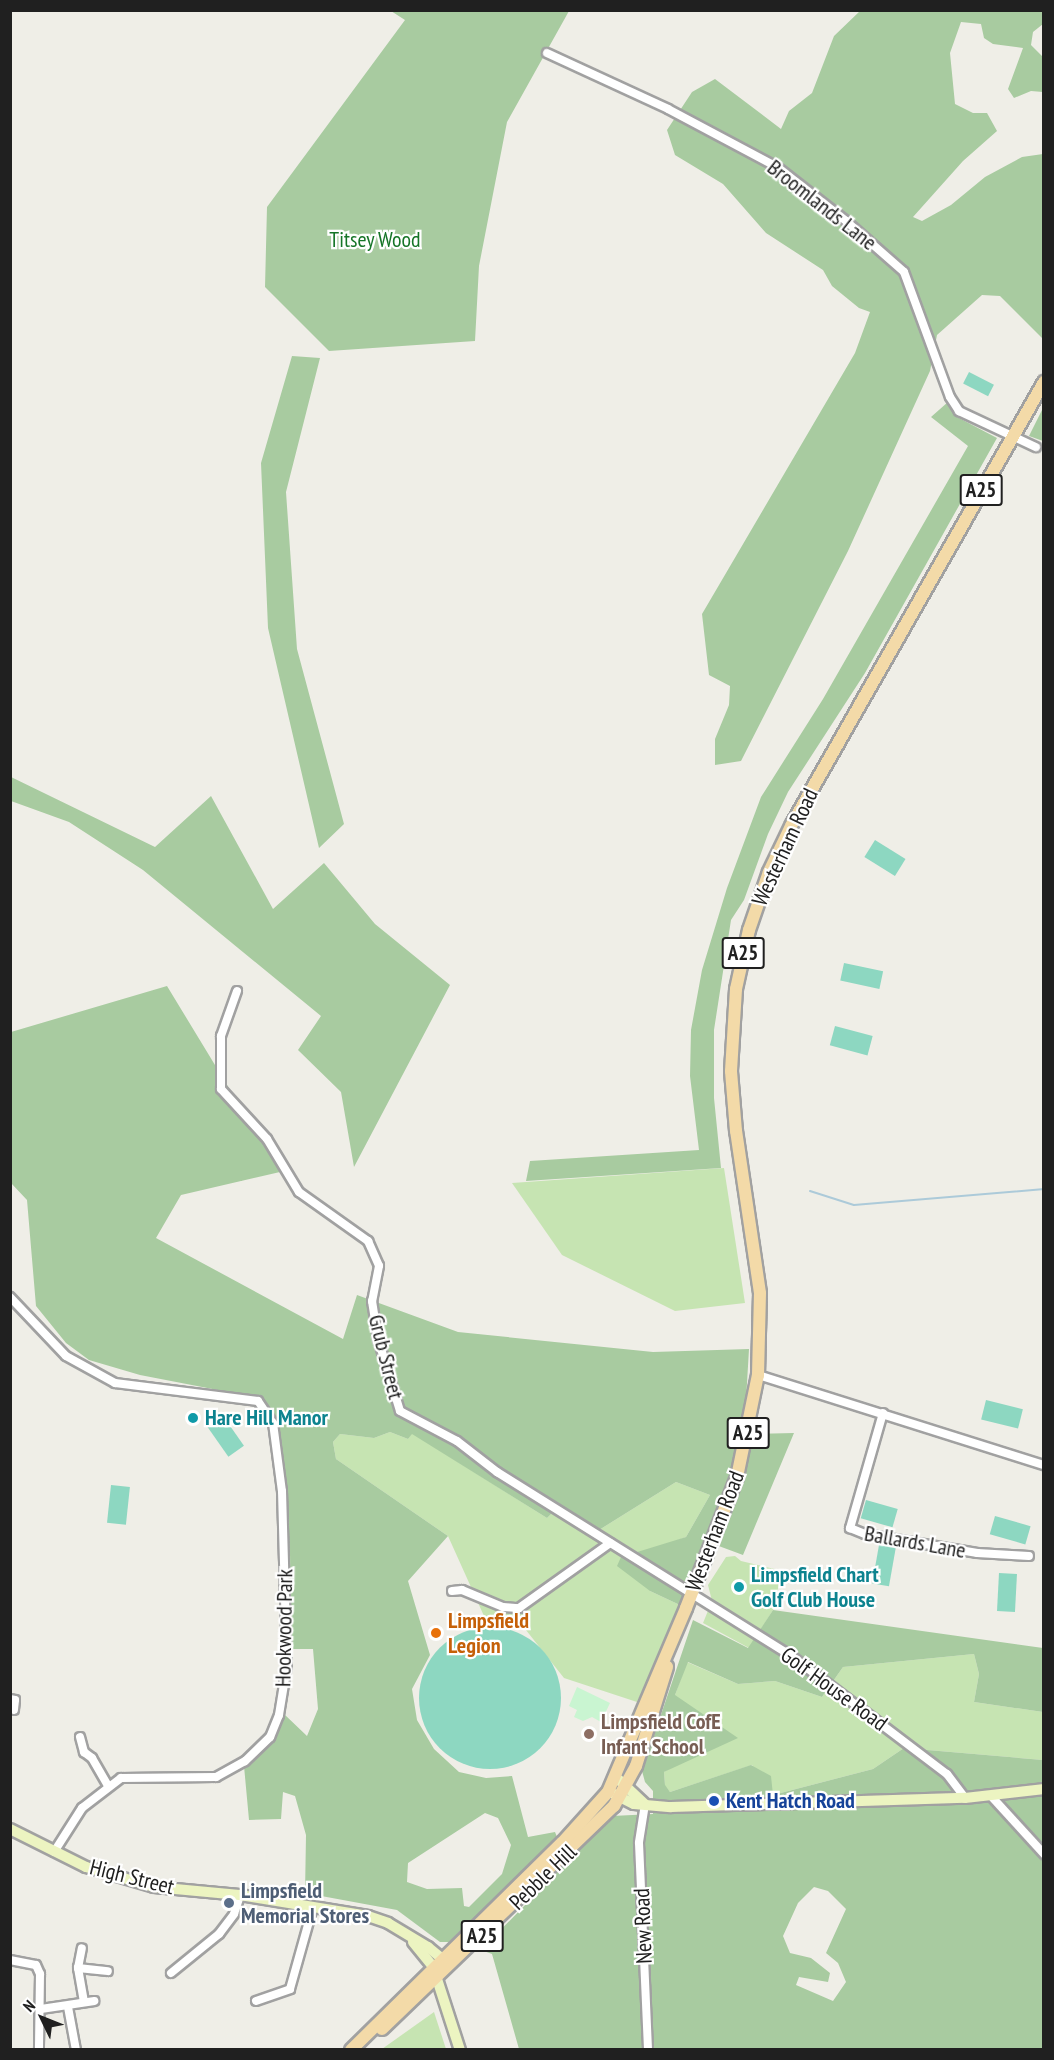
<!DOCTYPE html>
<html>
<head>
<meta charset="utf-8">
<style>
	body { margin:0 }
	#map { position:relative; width:1054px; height:2060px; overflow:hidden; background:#efeee7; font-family:"PT Sans Narrow",sans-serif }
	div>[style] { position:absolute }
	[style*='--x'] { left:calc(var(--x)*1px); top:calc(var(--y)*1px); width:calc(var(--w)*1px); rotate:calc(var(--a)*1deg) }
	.grass>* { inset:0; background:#c6e4b2 }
	.forest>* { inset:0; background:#a8cba0 }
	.park>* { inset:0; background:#c9f5d1 }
	.pitch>* { inset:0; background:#8dd7c1; transform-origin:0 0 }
	.round { border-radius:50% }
	.stream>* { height:2px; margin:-1px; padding:0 1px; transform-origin:1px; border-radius:1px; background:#accad9 }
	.roads { filter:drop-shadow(2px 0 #a1a1a1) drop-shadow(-2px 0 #a1a1a1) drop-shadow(0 2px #a1a1a1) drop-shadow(0 -2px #a1a1a1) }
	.street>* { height:8px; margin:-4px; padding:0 4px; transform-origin:4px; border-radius:4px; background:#fff }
	.secondary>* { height:10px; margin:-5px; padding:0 5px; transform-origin:5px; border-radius:5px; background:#ecf4c1 }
	.primary>* { height:12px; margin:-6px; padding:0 6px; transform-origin:6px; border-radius:6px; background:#f3daa8 }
	.dots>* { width:16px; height:16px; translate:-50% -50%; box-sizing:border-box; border:3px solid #fff; border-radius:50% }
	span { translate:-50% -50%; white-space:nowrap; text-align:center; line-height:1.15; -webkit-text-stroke:4.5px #fff; paint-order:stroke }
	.shield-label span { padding:2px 4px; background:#fff; border:2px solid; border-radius:4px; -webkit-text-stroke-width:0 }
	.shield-label { font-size:21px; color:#202020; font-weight:700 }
	.street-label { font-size:22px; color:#202020 }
	.park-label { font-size:22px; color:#167528 }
	.culture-label { font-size:22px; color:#0d838f; font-weight:700 }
	.left { translate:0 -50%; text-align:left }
	.food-label { font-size:22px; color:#c56008; font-weight:700 }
	.education-label { font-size:22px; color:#785e54; font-weight:700 }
	.transit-label { font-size:22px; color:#164399; font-weight:700 }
	.service-label { font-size:22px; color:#4e5e75; font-weight:700 }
	.frame { position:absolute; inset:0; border:12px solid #202020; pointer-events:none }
	.north { position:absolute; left:12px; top:1988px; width:60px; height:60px; -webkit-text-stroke:4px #fff; paint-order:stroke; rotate:313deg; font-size:16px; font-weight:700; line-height:24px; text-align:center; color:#202020 }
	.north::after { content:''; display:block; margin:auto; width:21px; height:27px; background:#202020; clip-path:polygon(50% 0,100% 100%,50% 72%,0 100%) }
</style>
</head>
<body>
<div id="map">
	<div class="grass">
		<div style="clip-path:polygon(724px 1168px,745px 1303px,675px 1311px,562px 1255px,512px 1183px)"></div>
		<div style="clip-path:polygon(390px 1432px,408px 1439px,412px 1433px,547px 1518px,560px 1505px,599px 1530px,676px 1482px,710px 1495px,686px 1537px,658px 1548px,650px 1591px,682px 1606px,637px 1702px,564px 1678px,518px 1620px,493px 1622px,484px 1616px,448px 1536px,336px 1459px,333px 1442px,340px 1434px,374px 1438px)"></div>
		<div style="clip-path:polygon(735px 1556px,741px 1561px,782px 1571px,773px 1610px,749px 1648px,703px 1623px,712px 1601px,708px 1585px,726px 1557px)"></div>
		<div style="clip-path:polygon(974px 1654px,979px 1674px,974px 1702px,1043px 1712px,1043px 1760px,904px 1748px,873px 1769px,773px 1795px,752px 1765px,670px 1792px,665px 1786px,664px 1772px,676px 1765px,675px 1695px,687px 1662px,738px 1684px,775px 1681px,822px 1697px,843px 1667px)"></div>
		<div style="clip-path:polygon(434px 2012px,446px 2049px,382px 2049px)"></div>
	</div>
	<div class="forest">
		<div style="clip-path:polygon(391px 11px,569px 11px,507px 122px,479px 266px,475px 341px,329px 351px,265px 287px,267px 207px,405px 20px)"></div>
		<div style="clip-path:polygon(860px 11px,1043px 11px,1043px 24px,1033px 32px,1031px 45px,1043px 57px,1043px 92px,1031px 91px,1014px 98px,1008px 89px,1023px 48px,993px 44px,984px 38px,981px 24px,961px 22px,950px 53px,955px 104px,973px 113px,987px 113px,997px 131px,963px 161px,913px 217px,922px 221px,951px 205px,985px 177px,1022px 157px,1043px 154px,1043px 339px,1000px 296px,982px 295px,937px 335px,930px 371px,848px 551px,741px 761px,715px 765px,715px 739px,729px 705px,730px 686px,709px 675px,702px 614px,855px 353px,870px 312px,859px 308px,832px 286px,823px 270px,766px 233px,723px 184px,675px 155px,667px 130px,692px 92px,715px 79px,781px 129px,789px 111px,812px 93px,834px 36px)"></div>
		<div style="clip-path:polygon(292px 356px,320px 358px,286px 492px,297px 649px,344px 824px,319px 848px,268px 628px,261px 463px)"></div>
		<div style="clip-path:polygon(948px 402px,957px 417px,997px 438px,865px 673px,788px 792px,768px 834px,744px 900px,731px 920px,714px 1030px,714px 1098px,721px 1168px,526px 1181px,530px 1161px,699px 1150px,690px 1076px,691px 1030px,702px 970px,727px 888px,761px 797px,823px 699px,968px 446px,931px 417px)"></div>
		<div style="clip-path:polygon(1043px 408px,1043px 441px,1029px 436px)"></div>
		<div style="clip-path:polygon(11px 777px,155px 847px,211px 796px,273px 909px,324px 863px,375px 924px,450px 985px,354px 1167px,341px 1092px,298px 1050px,321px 1016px,143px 870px,69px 822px,11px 801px)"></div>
		<div style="clip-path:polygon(evenodd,167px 986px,280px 1172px,181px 1195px,156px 1238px,343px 1339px,357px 1295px,458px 1332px,653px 1352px,749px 1349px,744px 1434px,794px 1433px,743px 1555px,708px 1542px,682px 1606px,650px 1591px,617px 1566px,621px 1557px,686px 1537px,710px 1495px,676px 1482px,599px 1530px,560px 1505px,547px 1518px,412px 1434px,408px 1439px,390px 1432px,374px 1438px,340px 1434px,333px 1442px,336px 1459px,448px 1536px,408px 1581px,430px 1655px,412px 1689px,417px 1720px,434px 1749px,459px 1772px,486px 1778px,512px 1776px,528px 1837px,555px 1832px,557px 1837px,449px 1942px,440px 1942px,397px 1910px,305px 1893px,306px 1835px,295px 1796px,283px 1792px,281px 1819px,249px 1820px,244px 1766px,272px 1741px,284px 1714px,307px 1736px,318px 1709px,313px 1649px,291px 1649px,290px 1553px,277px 1434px,255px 1408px,254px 1397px,140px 1375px,89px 1360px,66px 1343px,36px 1306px,27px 1200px,11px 1183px,11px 1032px,167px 986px,485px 1813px,498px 1818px,511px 1845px,502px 1874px,469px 1907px,464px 1906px,462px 1888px,427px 1889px,407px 1882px,408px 1863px,485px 1813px)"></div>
		<div style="clip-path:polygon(evenodd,773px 1610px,1043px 1648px,1043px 1712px,974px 1702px,979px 1674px,974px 1654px,843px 1667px,822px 1697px,775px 1681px,738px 1684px,688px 1662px,675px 1695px,738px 1738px,664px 1772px,665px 1785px,670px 1792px,751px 1765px,771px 1776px,773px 1795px,873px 1769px,904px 1748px,1043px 1760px,1043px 2049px,519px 2049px,492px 1954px,481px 1950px,612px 1816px,653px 1814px,653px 1791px,645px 1782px,642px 1771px,693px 1620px,748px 1648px,773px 1610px,814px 1887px,828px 1891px,846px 1909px,826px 1953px,838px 1963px,846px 1982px,833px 2001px,796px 1985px,799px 1977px,828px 1982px,830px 1973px,811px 1958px,790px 1953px,783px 1936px,798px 1903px,814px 1887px)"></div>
	</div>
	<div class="park">
		<div style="clip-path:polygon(577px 1687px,610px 1703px,601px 1722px,592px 1717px,583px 1721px,574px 1717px,577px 1710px,569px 1706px)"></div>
	</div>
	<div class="pitch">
		<div style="left:969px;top:372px;width:28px;height:13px;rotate:27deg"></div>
		<div style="left:875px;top:840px;width:36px;height:20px;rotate:32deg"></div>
		<div style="left:844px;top:963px;width:40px;height:18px;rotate:12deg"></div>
		<div style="left:835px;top:1026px;width:39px;height:20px;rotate:15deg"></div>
		<div style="left:986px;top:1400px;width:38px;height:20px;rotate:14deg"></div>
		<div style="left:221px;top:1413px;width:40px;height:19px;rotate:55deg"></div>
		<div style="left:111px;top:1485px;width:19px;height:38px;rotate:6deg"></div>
		<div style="left:866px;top:1500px;width:33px;height:19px;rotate:16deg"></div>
		<div style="left:995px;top:1516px;width:37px;height:19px;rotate:16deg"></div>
		<div style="left:879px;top:1545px;width:17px;height:39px;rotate:10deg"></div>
		<div style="left:999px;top:1573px;width:18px;height:38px;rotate:3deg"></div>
		<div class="round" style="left:419px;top:1627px;width:142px;height:142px"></div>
	</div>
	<div class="stream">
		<div style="--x:810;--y:1191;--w:46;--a:17.7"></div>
		<div style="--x:854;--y:1205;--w:191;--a:-4.8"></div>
	</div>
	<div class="roads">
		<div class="street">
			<div style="--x:547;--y:53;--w:133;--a:24.8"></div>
			<div style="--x:668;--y:109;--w:123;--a:28"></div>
			<div style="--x:777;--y:167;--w:88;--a:38"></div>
			<div style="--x:846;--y:221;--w:77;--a:41.3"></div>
			<div style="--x:904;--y:272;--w:133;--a:69.8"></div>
			<div style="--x:950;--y:397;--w:17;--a:57"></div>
			<div style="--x:959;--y:411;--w:85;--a:25.1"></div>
			<div style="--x:237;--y:991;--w:48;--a:109.6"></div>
			<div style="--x:221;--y:1036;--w:53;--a:90"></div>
			<div style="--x:221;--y:1089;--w:68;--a:47.4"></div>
			<div style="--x:267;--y:1139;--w:62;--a:58.9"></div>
			<div style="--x:299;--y:1192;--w:85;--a:35.4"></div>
			<div style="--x:368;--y:1241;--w:27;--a:66"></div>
			<div style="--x:379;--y:1266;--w:36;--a:101"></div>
			<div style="--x:372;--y:1301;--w:38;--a:81"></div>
			<div style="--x:378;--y:1339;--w:75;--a:73"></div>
			<div style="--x:400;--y:1411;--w:64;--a:27.8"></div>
			<div style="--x:457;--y:1441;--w:51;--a:37.8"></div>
			<div style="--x:497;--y:1472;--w:345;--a:32"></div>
			<div style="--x:790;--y:1655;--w:197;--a:37.2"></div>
			<div style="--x:947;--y:1774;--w:30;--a:53"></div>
			<div style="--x:10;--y:1297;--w:81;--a:46.5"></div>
			<div style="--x:66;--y:1356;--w:56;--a:28.9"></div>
			<div style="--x:115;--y:1383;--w:144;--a:7.2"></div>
			<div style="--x:258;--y:1401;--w:27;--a:56"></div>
			<div style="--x:273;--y:1423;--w:69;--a:82.5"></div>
			<div style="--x:282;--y:1491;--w:175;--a:88.4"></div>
			<div style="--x:287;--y:1666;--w:50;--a:99.3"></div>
			<div style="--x:279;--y:1715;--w:24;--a:112"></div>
			<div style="--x:270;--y:1737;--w:35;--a:136"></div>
			<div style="--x:245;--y:1761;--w:33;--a:151"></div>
			<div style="--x:216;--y:1777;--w:95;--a:179.4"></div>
			<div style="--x:121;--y:1778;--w:49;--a:142.4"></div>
			<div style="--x:82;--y:1808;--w:52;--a:122.5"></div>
			<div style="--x:758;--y:1375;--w:300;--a:17.5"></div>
			<div style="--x:883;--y:1413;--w:120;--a:106"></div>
			<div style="--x:850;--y:1528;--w:16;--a:22"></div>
			<div style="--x:865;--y:1534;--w:114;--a:9.6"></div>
			<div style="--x:977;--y:1553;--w:52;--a:3.3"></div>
			<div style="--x:452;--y:1591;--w:10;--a:-6"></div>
			<div style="--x:462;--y:1590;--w:44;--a:22.5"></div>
			<div style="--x:503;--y:1607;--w:16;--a:4"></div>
			<div style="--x:519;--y:1608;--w:112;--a:-35.5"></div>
			<div style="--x:10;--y:1699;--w:5;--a:11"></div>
			<div style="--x:15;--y:1700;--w:10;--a:96"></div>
			<div style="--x:80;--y:1737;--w:16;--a:75"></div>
			<div style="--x:84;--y:1752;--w:10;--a:37"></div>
			<div style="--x:92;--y:1758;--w:32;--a:60"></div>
			<div style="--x:991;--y:1796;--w:79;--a:47.6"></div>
			<div style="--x:645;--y:1804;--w:39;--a:99"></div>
			<div style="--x:639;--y:1843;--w:207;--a:87.5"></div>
			<div style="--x:10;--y:1960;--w:26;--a:11"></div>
			<div style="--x:36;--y:1965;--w:10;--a:66"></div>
			<div style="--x:40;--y:1974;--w:76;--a:90.8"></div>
			<div style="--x:78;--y:1968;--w:20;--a:-79"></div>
			<div style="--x:171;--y:1973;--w:62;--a:-39.1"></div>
			<div style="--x:219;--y:1934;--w:25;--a:-53"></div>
			<div style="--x:234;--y:1914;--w:20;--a:-72"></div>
			<div style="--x:256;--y:2001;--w:36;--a:-19"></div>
			<div style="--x:290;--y:1989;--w:85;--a:-74.3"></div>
			<div style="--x:84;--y:2002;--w:35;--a:-100"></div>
			<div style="--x:78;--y:1968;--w:30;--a:6"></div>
			<div style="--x:68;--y:2007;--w:44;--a:79.5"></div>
			<div style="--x:41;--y:2009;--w:54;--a:-8.6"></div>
		</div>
		<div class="secondary">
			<div style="--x:619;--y:1780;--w:35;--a:43"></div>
			<div style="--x:614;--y:1794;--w:22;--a:27"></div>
			<div style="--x:634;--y:1804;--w:37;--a:5"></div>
			<div style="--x:671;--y:1807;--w:294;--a:-1.8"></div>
			<div style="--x:965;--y:1798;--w:80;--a:-6.5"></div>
			<div style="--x:10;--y:1829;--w:85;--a:26.6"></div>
			<div style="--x:86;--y:1867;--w:71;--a:16.4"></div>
			<div style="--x:154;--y:1887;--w:86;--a:5.3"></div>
			<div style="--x:240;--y:1895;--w:130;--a:9.3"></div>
			<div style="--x:368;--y:1916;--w:21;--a:19"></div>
			<div style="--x:388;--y:1923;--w:47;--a:31"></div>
			<div style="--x:428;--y:1947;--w:17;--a:40"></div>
			<div style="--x:441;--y:1958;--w:11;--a:80"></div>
			<div style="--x:413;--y:1942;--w:32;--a:51"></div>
			<div style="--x:437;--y:1979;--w:75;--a:72.1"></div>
		</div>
		<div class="primary">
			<div style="--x:382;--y:2029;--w:322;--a:-43.9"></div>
			<div style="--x:614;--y:1806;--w:46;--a:-61.2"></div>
			<div style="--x:636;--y:1766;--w:104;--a:-72.6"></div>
			<div style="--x:351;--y:2050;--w:296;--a:-44.5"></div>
			<div style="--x:562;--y:1843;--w:69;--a:-48"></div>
			<div style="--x:608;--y:1792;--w:200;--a:-67"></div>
			<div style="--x:686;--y:1608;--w:141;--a:-68.7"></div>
			<div style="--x:737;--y:1477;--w:104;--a:-78.4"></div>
			<div style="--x:758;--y:1375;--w:82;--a:-88.6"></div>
			<div style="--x:760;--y:1293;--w:164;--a:-98.4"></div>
			<div style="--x:736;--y:1131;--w:60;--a:-94.8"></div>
			<div style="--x:731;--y:1071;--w:82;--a:-86.5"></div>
			<div style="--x:736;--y:989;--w:60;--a:-77.6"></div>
			<div style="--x:749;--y:930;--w:61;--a:-71"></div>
			<div style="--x:769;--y:872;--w:53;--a:-64.4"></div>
			<div style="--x:792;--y:824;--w:509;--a:-60.31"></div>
		</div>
	</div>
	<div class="dots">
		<div style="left:193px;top:1418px;background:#0f9aa8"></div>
		<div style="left:739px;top:1587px;background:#0f9aa8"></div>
		<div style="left:436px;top:1633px;background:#e8710a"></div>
		<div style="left:589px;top:1734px;background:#8d6e63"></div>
		<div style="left:714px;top:1801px;background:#1a4fb4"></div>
		<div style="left:229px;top:1903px;background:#5c6f8a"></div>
	</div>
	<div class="shield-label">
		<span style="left:981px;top:490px">A25</span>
		<span style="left:743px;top:953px">A25</span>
		<span style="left:748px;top:1433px">A25</span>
		<span style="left:482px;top:1936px">A25</span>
	</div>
	<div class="street-label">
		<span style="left:822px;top:205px;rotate:38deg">Broomlands Lane</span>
		<span style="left:785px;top:847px;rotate:-65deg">Westerham Road</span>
		<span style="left:386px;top:1357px;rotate:76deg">Grub Street</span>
		<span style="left:715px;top:1531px;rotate:-69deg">Westerham Road</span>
		<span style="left:915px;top:1542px;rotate:10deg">Ballards Lane</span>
		<span style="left:284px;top:1628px;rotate:-89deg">Hookwood Park</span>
		<span style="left:834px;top:1689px;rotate:36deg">Golf House Road</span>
		<span style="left:132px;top:1877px;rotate:14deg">High Street</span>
		<span style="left:543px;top:1877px;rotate:-44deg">Pebble Hill</span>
		<span style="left:643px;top:1926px;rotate:-92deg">New Road</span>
	</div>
	<div class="park-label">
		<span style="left:375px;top:240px">Titsey Wood</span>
	</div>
	<div class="culture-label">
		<span class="left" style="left:205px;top:1418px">Hare Hill Manor</span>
		<span class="left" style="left:751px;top:1587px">Limpsfield Chart<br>Golf Club House</span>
	</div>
	<div class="food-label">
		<span class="left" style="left:448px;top:1633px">Limpsfield<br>Legion</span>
	</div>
	<div class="education-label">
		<span class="left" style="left:601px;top:1734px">Limpsfield CofE<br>Infant School</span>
	</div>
	<div class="transit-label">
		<span class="left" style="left:726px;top:1801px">Kent Hatch Road</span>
	</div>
	<div class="service-label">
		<span class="left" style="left:241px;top:1903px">Limpsfield<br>Memorial Stores</span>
	</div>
	<div class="frame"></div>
	<div class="north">N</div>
</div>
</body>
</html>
